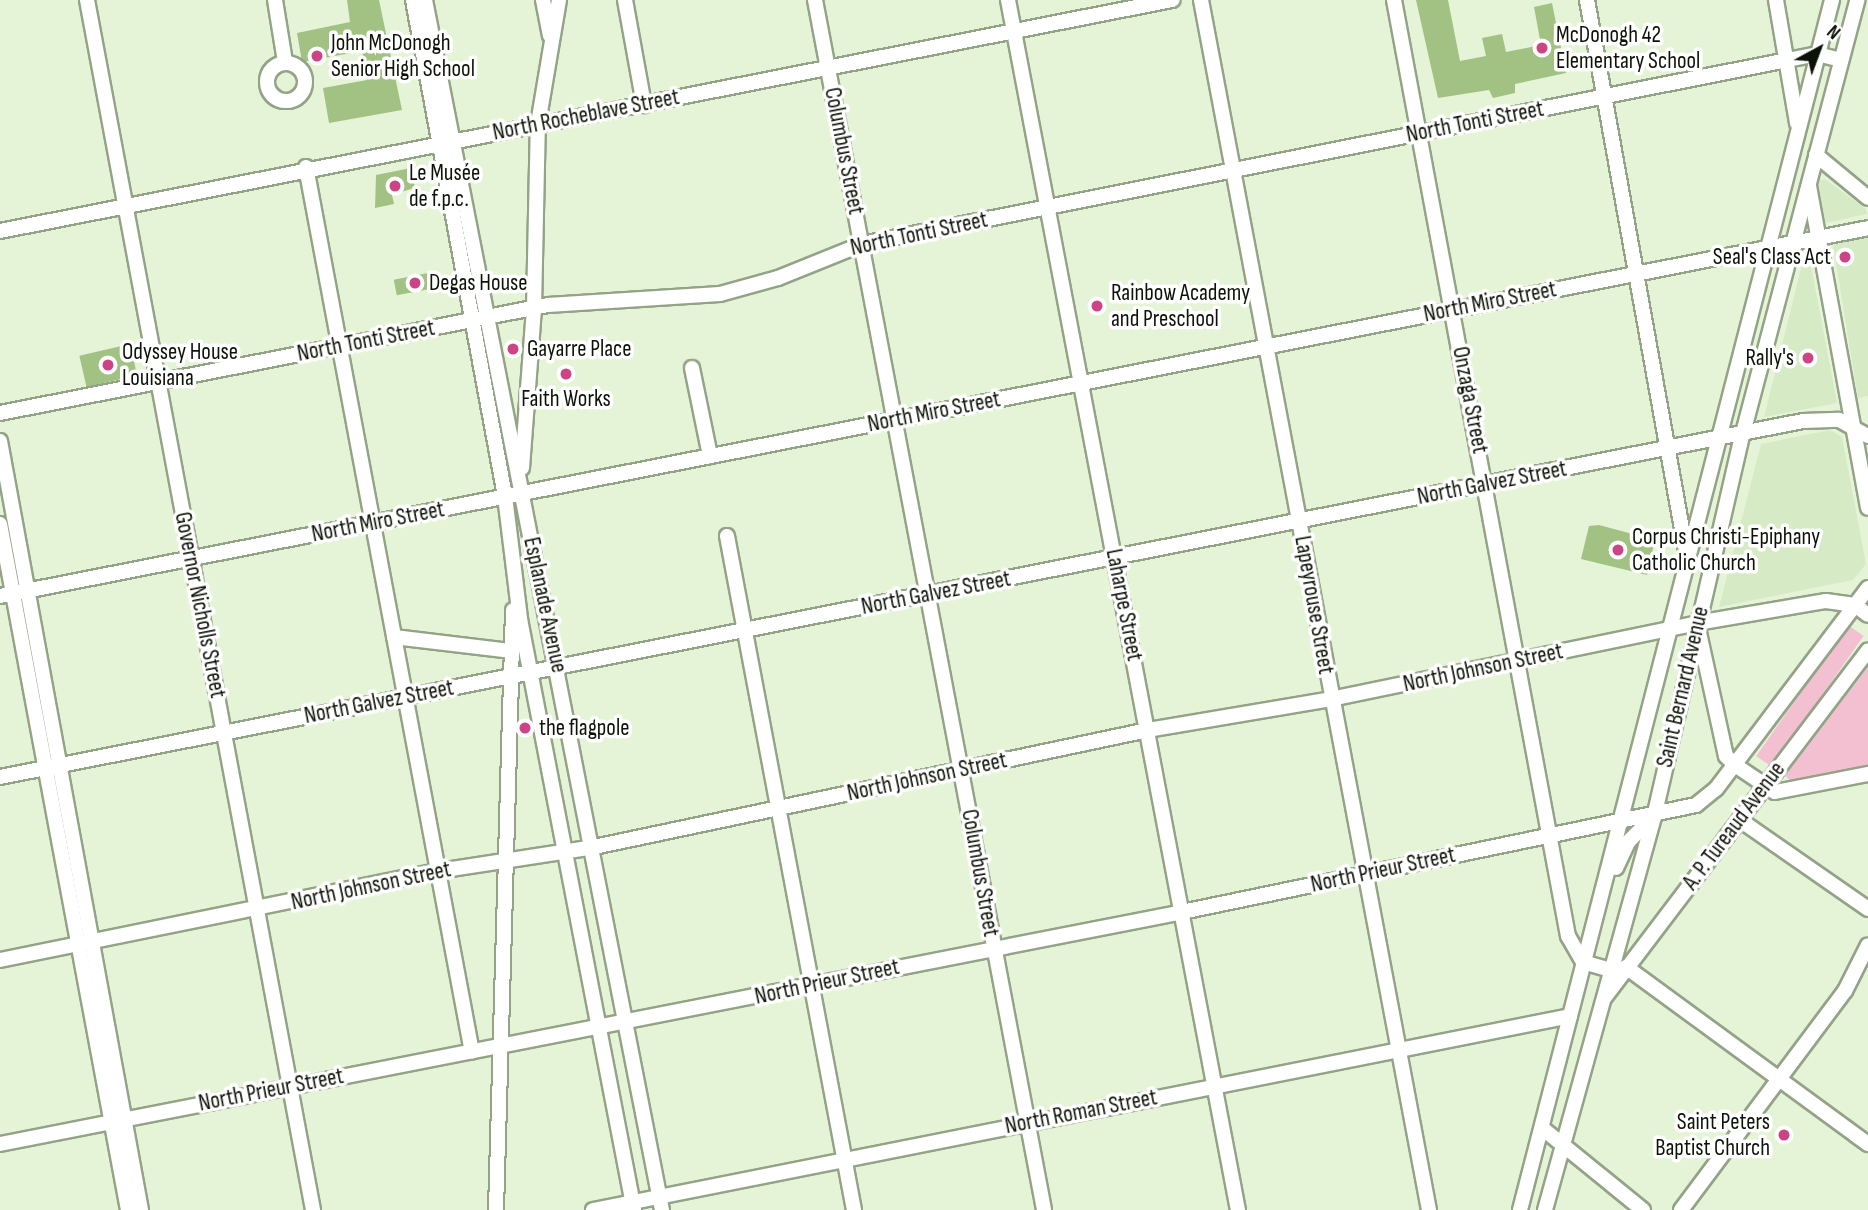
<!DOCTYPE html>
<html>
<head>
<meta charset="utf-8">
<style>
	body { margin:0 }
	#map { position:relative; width:1868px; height:1210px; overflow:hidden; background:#e5f4d7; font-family:"Sofia Sans Condensed",sans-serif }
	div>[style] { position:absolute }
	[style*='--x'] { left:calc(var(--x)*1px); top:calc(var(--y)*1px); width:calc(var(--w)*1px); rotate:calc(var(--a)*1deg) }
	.built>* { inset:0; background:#d7eac6 }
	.green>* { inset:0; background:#f3c0d2; transform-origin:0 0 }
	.building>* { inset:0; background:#a1c282; transform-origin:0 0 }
	.roads { filter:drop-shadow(2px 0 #94a387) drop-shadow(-2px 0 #94a387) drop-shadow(0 2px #94a387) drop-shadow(0 -2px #94a387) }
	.minor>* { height:14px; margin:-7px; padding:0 7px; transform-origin:7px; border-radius:7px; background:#fff }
	.minor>.ring { margin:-7px; padding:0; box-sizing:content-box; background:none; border:14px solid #fff; border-radius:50% }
	.dots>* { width:19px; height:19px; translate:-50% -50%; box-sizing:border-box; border:4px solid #fff; border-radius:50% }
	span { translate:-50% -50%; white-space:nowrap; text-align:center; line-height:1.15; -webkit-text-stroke:7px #fff; paint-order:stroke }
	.poi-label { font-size:23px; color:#0d1208 }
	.left { translate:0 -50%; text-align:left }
	.right { translate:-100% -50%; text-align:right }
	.street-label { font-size:23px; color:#0d1208 }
	.north { position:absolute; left:1784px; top:14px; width:70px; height:70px; -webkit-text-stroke:5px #fff; paint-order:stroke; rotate:41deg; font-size:19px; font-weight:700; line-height:28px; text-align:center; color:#0d1208 }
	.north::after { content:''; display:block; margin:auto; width:24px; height:32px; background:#0d1208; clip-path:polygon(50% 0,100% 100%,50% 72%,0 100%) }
</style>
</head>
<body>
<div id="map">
	<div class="built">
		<div style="clip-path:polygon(1825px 179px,1866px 209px,1867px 214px,1825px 223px,1817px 181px)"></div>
		<div style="clip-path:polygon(1868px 237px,1868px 396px,1858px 398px,1833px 245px)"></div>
		<div style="clip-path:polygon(1809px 255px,1837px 403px,1764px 417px,1804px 256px)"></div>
		<div style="clip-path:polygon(1830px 430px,1842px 437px,1866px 564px,1853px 580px,1719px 607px,1761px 444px)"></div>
	</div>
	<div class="green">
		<div style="left:1848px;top:625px;width:19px;height:160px;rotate:35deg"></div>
		<div style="clip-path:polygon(1868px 667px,1868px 765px,1791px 781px,1785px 776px)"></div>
	</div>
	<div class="building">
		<div style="clip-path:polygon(347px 0,379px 0,402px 110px,329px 123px,323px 88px,367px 80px,362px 51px,302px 62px,297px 33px,350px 22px)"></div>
		<div style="clip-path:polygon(1416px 0,1448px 0,1460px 61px,1486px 56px,1482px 38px,1502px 34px,1506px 52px,1541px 45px,1534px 7px,1552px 3px,1566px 73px,1515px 84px,1515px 93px,1493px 98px,1489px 90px,1438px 98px)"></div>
		<div style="clip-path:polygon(416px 167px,414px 188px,392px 195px,394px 204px,375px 208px,376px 175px)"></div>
		<div style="left:433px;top:272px;width:16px;height:40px;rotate:79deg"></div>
		<div style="left:130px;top:344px;width:32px;height:52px;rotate:77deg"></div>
		<div style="clip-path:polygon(1599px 525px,1655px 540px,1647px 575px,1581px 559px,1589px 526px)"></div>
	</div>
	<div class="roads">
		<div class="minor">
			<div style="--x:87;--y:0;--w:1231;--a:79.42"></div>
			<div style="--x:275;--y:0;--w:63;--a:80.8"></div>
			<div style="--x:413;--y:0;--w:504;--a:79.49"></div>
			<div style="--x:505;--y:496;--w:124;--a:83"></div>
			<div style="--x:520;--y:619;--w:602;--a:79.08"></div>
			<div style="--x:425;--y:0;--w:1233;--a:78.92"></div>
			<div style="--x:543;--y:0;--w:36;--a:79"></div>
			<div style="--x:625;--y:0;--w:107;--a:79.7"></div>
			<div style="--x:815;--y:0;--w:1231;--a:79.28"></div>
			<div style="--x:1008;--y:0;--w:1232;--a:79.24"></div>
			<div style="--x:1201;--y:0;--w:1231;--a:79.33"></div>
			<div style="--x:1394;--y:0;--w:952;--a:79.47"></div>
			<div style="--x:1568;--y:936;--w:30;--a:60"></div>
			<div style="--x:1583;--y:962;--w:26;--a:16"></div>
			<div style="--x:1587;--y:0;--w:555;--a:79.82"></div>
			<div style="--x:1776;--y:0;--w:125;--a:80.3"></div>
			<div class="ring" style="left:267px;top:63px;width:24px;height:24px"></div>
			<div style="--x:1816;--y:155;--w:67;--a:39.6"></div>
			<div style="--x:306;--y:167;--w:900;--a:79.38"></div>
			<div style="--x:1809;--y:186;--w:327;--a:79.6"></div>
			<div style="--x:0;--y:231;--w:1195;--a:-11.15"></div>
			<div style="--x:692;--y:368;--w:90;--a:78.4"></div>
			<div style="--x:0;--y:413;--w:559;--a:-11.15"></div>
			<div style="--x:548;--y:305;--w:172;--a:-3.7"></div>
			<div style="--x:720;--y:294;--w:60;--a:-15.4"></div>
			<div style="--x:778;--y:278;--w:91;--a:-22"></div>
			<div style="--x:862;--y:244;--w:943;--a:-11.25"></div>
			<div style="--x:1787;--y:60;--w:31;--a:-11"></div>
			<div style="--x:1817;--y:54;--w:25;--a:14"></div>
			<div style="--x:0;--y:441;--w:782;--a:79.61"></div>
			<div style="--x:522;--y:468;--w:160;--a:-85.7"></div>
			<div style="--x:534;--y:308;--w:184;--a:-88.8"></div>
			<div style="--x:538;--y:124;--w:126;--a:-80.4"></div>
			<div style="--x:0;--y:524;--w:698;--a:79.43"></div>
			<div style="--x:727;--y:536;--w:686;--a:79.33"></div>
			<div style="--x:0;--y:596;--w:1904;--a:-11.14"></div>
			<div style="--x:1698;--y:628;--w:131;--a:77.7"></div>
			<div style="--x:1726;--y:756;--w:13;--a:45"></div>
			<div style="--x:1735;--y:765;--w:48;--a:34"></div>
			<div style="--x:1775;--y:792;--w:95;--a:-11"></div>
			<div style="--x:394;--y:637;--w:119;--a:6.8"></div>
			<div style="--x:0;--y:777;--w:1838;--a:-11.17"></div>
			<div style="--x:1803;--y:421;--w:36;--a:-2"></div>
			<div style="--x:1839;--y:420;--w:33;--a:29"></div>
			<div style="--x:1740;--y:820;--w:156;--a:34.8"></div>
			<div style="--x:1616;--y:868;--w:29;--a:-65"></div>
			<div style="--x:1628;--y:842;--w:34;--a:-45"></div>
			<div style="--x:0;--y:960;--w:447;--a:-11.5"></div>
			<div style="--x:438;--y:871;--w:158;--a:-8.7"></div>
			<div style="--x:594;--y:847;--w:566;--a:-11.93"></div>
			<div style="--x:1148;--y:730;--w:186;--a:-9.6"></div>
			<div style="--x:1331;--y:699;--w:374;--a:-11.7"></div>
			<div style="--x:1697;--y:623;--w:131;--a:-9.7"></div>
			<div style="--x:1826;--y:601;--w:29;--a:8"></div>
			<div style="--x:1855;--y:605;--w:16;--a:38"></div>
			<div style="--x:1626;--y:967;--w:300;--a:36.2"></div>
			<div style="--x:1605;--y:997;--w:435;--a:-52.8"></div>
			<div style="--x:1542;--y:1128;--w:130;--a:39.1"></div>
			<div style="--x:0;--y:1144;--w:1205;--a:-11.1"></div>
			<div style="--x:1182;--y:912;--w:525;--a:-11.76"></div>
			<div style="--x:1696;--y:805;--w:26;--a:-39"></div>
			<div style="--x:1716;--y:789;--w:252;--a:-52.9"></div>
			<div style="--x:496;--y:1210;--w:600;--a:-88.38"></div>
			<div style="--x:593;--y:1210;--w:996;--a:-11.23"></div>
			<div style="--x:1520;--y:1210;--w:1250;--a:-75.54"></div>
			<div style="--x:1545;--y:1210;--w:408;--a:-74.5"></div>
			<div style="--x:1654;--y:817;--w:394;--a:-77"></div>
			<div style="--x:1743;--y:433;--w:448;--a:-75.2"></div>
			<div style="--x:1681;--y:1210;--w:274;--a:-53.2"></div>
			<div style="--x:1845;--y:991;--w:51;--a:-63.4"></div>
		</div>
	</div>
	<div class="dots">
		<div style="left:1542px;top:48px;background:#cc4483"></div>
		<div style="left:317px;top:56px;background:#cc4483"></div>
		<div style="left:395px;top:186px;background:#cc4483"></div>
		<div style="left:1845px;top:257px;background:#cc4483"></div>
		<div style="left:415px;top:283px;background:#cc4483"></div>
		<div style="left:1097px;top:306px;background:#cc4483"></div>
		<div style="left:513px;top:349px;background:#cc4483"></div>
		<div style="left:1808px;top:358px;background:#cc4483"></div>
		<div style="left:108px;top:365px;background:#cc4483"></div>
		<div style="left:566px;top:374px;background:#cc4483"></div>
		<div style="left:1618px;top:550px;background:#cc4483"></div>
		<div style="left:525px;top:728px;background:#cc4483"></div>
		<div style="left:1784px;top:1135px;background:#cc4483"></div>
	</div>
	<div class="poi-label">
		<span class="left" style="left:1556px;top:48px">McDonogh 42<br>Elementary School</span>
		<span class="left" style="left:331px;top:56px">John McDonogh<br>Senior High School</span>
		<span class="left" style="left:409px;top:186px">Le Musée<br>de f.p.c.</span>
		<span class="right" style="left:1831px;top:257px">Seal's Class Act</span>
		<span class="left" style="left:429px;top:283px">Degas House</span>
		<span class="left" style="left:1111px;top:306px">Rainbow Academy<br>and Preschool</span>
		<span class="left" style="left:527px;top:349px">Gayarre Place</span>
		<span class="left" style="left:122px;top:365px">Odyssey House<br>Louisiana</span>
		<span class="right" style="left:1794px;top:358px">Rally's</span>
		<span style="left:566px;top:399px">Faith Works</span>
		<span class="left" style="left:1632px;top:550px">Corpus Christi-Epiphany<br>Catholic Church</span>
		<span class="left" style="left:539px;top:728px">the flagpole</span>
		<span class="right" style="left:1770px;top:1135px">Saint Peters<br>Baptist Church</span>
	</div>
	<div class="street-label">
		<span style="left:586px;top:115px;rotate:-11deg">North Rocheblave Street</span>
		<span style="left:1475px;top:122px;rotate:-11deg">North Tonti Street</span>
		<span style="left:844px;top:151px;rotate:79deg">Columbus Street</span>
		<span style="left:919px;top:234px;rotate:-12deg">North Tonti Street</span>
		<span style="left:1490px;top:302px;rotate:-11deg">North Miro Street</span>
		<span style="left:366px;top:341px;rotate:-11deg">North Tonti Street</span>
		<span style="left:1470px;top:400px;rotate:79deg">Onzaga Street</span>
		<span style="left:934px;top:412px;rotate:-11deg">North Miro Street</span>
		<span style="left:1492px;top:483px;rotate:-11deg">North Galvez Street</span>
		<span style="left:378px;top:522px;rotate:-11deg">North Miro Street</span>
		<span style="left:936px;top:593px;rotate:-11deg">North Galvez Street</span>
		<span style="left:200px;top:605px;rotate:79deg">Governor Nicholls Street</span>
		<span style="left:545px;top:605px;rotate:78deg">Esplanade Avenue</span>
		<span style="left:1124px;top:605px;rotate:79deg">Laharpe Street</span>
		<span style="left:1314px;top:605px;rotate:80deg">Lapeyrouse Street</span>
		<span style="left:1483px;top:668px;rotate:-12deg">North Johnson Street</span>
		<span style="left:1683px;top:687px;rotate:-77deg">Saint Bernard Avenue</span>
		<span style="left:379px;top:702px;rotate:-11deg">North Galvez Street</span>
		<span style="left:927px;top:777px;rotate:-12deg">North Johnson Street</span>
		<span style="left:1734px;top:826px;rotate:-53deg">A. P. Tureaud Avenue</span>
		<span style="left:1383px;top:870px;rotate:-12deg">North Prieur Street</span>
		<span style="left:980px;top:873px;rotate:80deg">Columbus Street</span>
		<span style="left:371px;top:886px;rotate:-12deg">North Johnson Street</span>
		<span style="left:827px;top:982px;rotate:-12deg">North Prieur Street</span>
		<span style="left:271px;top:1090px;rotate:-11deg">North Prieur Street</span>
		<span style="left:1081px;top:1112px;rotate:-11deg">North Roman Street</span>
	</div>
	<div class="north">N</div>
</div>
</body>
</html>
